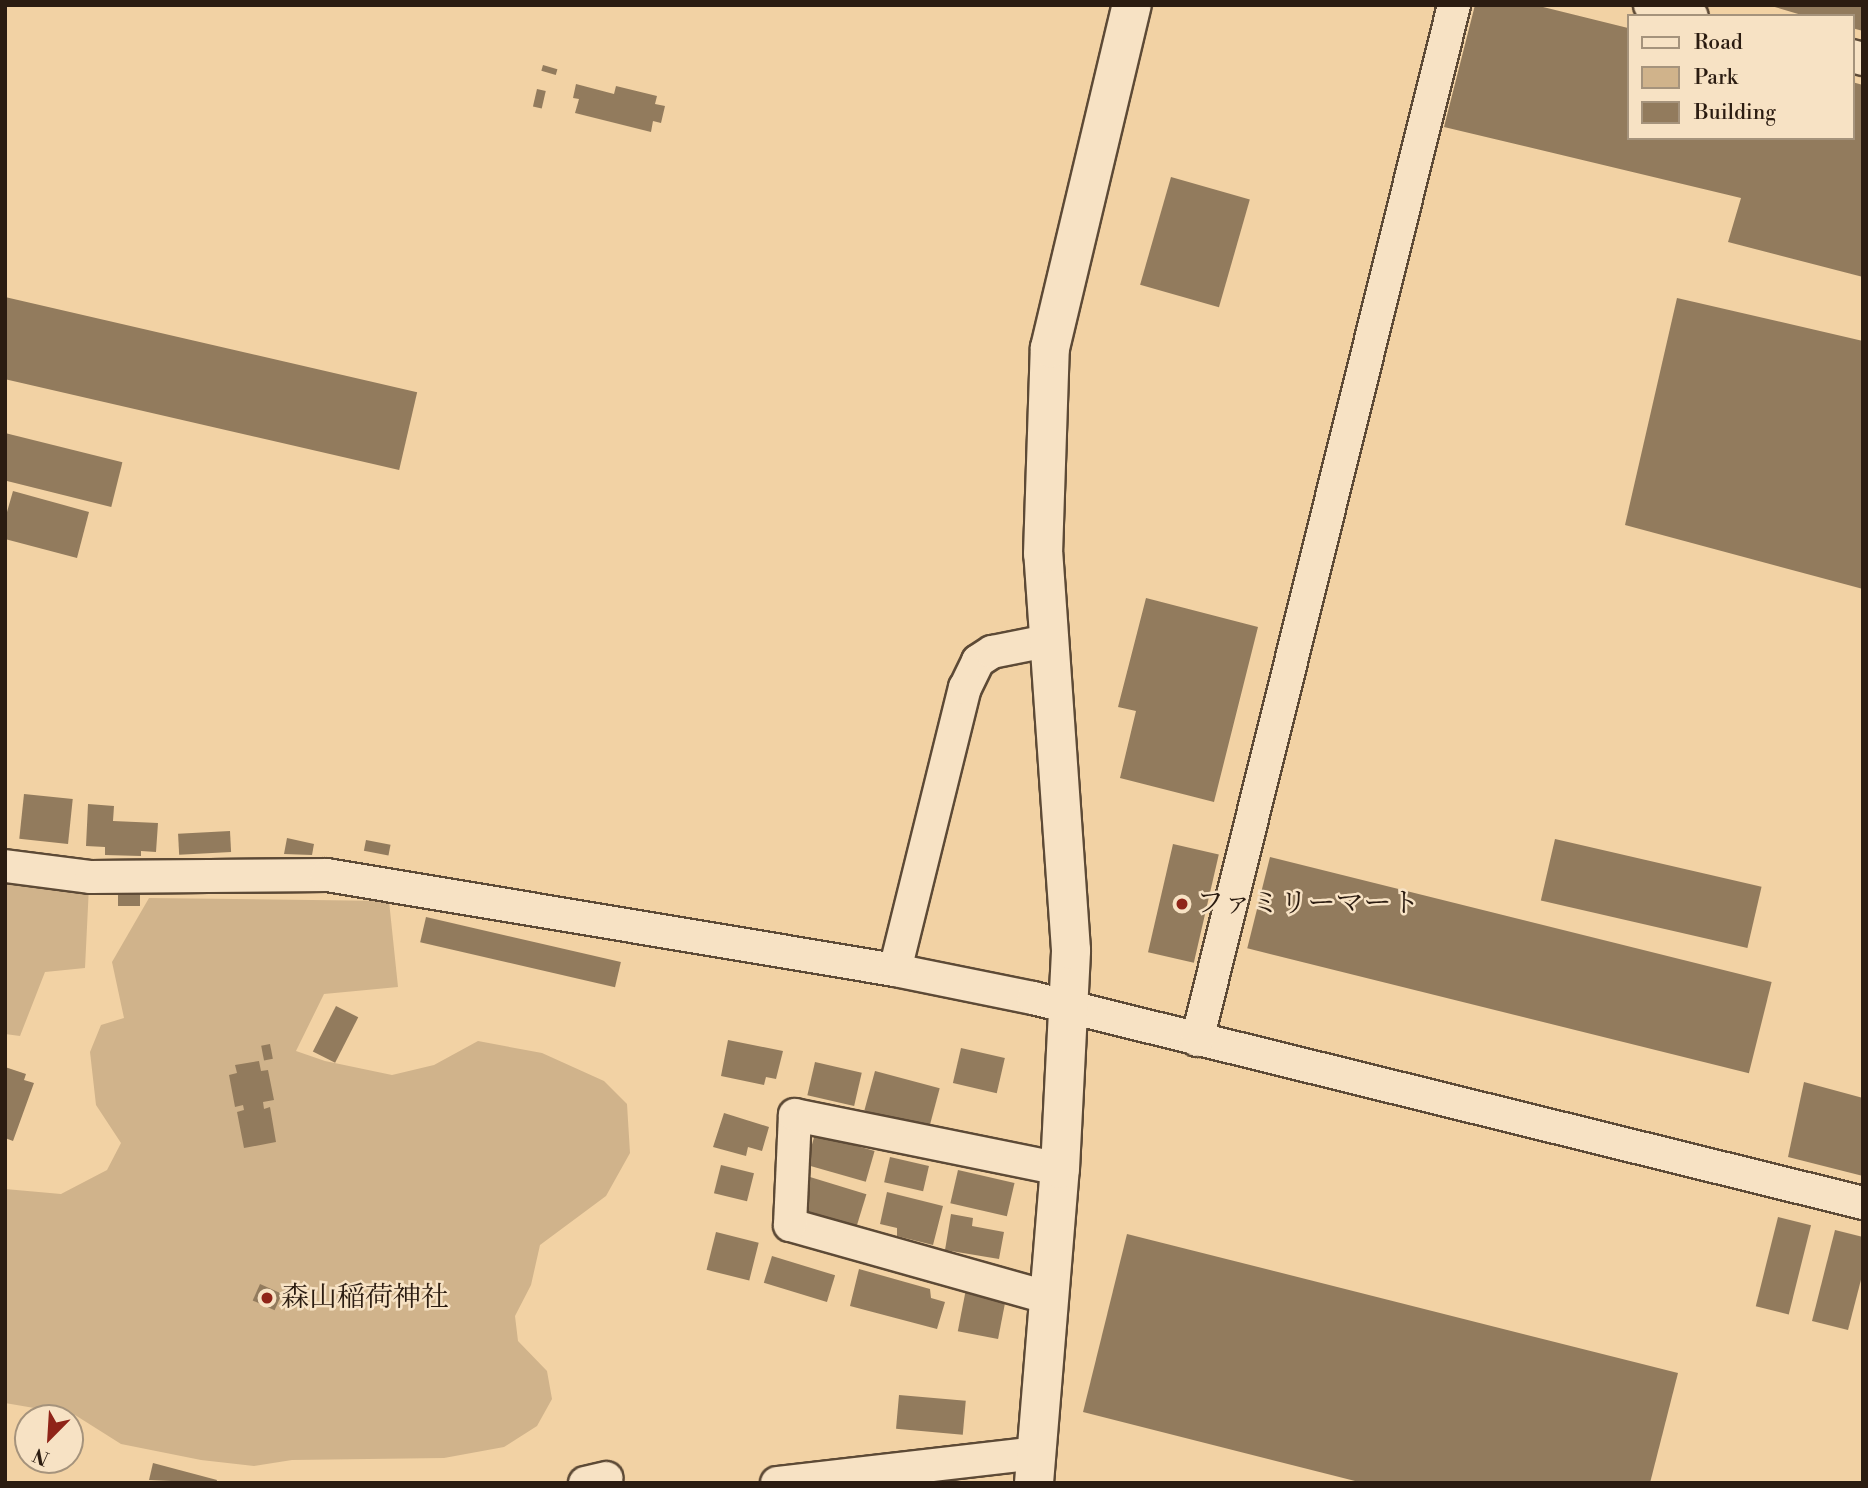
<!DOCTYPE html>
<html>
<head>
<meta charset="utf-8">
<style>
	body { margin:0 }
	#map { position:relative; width:1868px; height:1488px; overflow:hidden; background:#f2d2a4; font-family:"Libre Bodoni","Noto Serif JP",serif }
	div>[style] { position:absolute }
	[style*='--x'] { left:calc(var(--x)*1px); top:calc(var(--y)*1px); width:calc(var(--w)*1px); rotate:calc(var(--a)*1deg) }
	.green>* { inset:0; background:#d0b38b }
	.building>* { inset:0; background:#927b5d; transform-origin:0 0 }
	.roads { filter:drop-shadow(2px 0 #5d4a36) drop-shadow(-2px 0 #5d4a36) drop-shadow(0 2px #5d4a36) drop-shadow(0 -2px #5d4a36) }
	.minor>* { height:32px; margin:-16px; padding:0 16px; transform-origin:16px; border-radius:16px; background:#f7e2c4 }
	.tertiary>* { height:38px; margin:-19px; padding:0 19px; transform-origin:19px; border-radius:19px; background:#f7e2c4 }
	.dots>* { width:19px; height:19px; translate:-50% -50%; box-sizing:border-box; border:4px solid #f7e2c4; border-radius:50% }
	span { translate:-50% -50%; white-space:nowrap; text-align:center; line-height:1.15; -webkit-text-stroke:5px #f7e2c4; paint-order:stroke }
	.poi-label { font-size:28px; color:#2b1c11 }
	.left { translate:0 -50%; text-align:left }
	.frame { position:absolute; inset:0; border:7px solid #2b1c11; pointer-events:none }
	.legend { position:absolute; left:1627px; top:14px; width:228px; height:126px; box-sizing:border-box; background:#f7e2c4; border:2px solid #a5937c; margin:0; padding:9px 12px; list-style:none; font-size:21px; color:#2b1c11 }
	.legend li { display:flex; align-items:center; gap:14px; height:35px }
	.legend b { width:35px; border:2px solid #a5937c }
	.north { position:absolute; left:14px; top:1404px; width:70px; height:70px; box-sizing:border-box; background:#f7e2c4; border:2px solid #a5937c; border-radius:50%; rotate:204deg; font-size:19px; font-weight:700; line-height:28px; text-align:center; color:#2b1c11 }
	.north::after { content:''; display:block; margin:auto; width:24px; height:32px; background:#8f2418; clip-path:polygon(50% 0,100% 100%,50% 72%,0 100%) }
</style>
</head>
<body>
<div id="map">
	<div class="green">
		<div style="clip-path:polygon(5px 874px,89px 886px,85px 968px,45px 972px,20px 1036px,5px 1034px)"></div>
		<div style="clip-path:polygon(149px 898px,389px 901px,398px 987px,324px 994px,296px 1051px,325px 1061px,392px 1075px,434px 1065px,478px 1041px,542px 1053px,604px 1081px,627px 1104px,630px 1153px,606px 1196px,540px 1245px,531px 1285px,515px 1316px,518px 1341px,547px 1371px,552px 1399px,537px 1426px,504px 1447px,444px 1458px,292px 1460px,254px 1466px,201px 1460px,121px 1444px,75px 1415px,5px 1403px,5px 1189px,61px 1194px,107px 1170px,121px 1143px,96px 1105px,90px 1052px,101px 1025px,124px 1018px,112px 962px)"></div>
	</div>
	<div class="building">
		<div style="clip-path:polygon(1475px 5px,1535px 5px,1628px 28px,1628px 138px,1852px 138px,1852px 82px,1863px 85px,1863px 277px,1728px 242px,1741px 198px,1444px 127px)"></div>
		<div style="clip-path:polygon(1768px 5px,1863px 5px,1863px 31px,1852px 28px,1852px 16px,1805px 16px)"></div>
		<div style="left:543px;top:65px;width:15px;height:6px;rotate:16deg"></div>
		<div style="clip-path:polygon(576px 84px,614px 94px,616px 86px,657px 96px,655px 104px,665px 106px,661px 123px,653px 121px,651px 132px,575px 113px,579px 99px,573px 98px)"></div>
		<div style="left:537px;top:89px;width:9px;height:18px;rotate:13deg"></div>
		<div style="left:1171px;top:177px;width:82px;height:112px;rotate:16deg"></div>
		<div style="left:5px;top:297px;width:423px;height:80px;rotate:13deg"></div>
		<div style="clip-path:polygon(1677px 298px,1863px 341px,1863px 589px,1625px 525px)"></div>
		<div style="left:5px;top:433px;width:121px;height:46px;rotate:14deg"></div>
		<div style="clip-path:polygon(13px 491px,89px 512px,77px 558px,5px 539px,5px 519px)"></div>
		<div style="clip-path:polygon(1146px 598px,1258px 627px,1214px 802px,1120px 778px,1136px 711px,1118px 707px)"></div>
		<div style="left:24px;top:794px;width:49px;height:45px;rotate:6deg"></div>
		<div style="clip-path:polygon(88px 804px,114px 806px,113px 821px,158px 823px,156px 852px,141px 851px,141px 856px,105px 855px,105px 847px,86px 846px)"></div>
		<div style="left:230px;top:831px;width:21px;height:52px;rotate:87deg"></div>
		<div style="clip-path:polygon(287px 838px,314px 844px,312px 855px,284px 854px)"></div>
		<div style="left:1555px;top:839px;width:212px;height:63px;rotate:13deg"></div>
		<div style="left:366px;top:840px;width:25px;height:11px;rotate:11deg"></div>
		<div style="left:1173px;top:844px;width:47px;height:111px;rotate:13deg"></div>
		<div style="left:1270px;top:857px;width:517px;height:94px;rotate:14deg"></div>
		<div style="left:140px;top:893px;width:13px;height:22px;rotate:90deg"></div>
		<div style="left:426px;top:917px;width:200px;height:26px;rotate:13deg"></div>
		<div style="left:336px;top:1006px;width:25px;height:51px;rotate:27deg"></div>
		<div style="clip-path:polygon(728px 1040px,783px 1051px,776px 1079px,766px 1077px,764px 1085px,721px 1076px)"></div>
		<div style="left:270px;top:1044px;width:15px;height:9px;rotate:79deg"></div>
		<div style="left:961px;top:1048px;width:45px;height:36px;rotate:13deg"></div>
		<div style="clip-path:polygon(259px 1061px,261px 1071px,268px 1070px,274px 1100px,263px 1102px,264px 1109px,270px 1107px,276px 1142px,244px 1148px,237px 1112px,244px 1110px,243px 1105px,235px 1107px,229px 1075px,237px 1073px,235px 1065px)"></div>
		<div style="left:815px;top:1062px;width:48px;height:34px;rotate:13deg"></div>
		<div style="clip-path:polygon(5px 1067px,26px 1074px,24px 1080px,34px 1083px,13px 1141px,5px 1138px)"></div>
		<div style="left:875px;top:1071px;width:67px;height:41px;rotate:15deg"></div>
		<div style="clip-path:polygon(1804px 1082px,1863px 1098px,1863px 1176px,1788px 1157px)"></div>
		<div style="clip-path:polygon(724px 1113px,769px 1127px,762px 1151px,748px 1147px,746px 1156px,713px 1147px)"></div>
		<div style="left:815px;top:1134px;width:62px;height:32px;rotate:16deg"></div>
		<div style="left:890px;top:1157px;width:40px;height:26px;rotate:13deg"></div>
		<div style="left:721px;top:1165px;width:34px;height:29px;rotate:14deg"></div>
		<div style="left:958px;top:1170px;width:58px;height:34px;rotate:13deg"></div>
		<div style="left:810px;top:1177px;width:59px;height:34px;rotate:17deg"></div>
		<div style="clip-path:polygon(887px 1192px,943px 1206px,933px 1245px,897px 1236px,897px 1228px,880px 1224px)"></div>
		<div style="clip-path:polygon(951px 1214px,973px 1218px,972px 1226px,1004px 1232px,999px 1259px,945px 1250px)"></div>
		<div style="left:1778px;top:1217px;width:34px;height:92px;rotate:14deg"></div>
		<div style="clip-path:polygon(1835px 1230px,1863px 1237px,1863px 1272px,1848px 1330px,1812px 1321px)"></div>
		<div style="left:716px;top:1232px;width:44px;height:39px;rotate:14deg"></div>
		<div style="clip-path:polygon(1127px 1234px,1678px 1373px,1650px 1483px,1363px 1483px,1083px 1412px)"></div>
		<div style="left:772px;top:1256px;width:66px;height:28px;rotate:17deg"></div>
		<div style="clip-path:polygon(859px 1269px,930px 1289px,931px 1298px,945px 1302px,937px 1329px,850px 1306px)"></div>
		<div style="left:260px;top:1284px;width:24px;height:18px;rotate:24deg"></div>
		<div style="left:966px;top:1289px;width:41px;height:43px;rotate:11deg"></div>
		<div style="left:899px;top:1395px;width:67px;height:34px;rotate:5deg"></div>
		<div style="clip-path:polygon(153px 1463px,217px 1480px,216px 1483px,149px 1480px)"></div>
	</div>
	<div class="roads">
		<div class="minor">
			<div style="--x:1650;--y:5;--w:43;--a:14.7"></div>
			<div style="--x:1852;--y:56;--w:11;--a:15"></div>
			<div style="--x:5;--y:866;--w:87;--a:7.3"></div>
			<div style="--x:91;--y:877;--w:236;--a:-0.5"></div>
			<div style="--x:327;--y:875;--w:576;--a:9.5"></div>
			<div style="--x:895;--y:970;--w:141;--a:11.5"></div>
			<div style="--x:1033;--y:998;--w:855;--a:13.87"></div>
			<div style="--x:895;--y:970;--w:291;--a:-76.1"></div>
			<div style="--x:965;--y:688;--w:30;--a:-64"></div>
			<div style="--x:978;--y:661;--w:17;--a:-33"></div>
			<div style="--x:992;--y:652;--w:56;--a:-11.3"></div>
			<div style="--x:1197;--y:1040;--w:1066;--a:-76.05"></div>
			<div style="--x:1050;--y:1298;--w:270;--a:-164.3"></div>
			<div style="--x:790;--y:1225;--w:110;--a:-87.4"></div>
			<div style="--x:795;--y:1115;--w:270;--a:11.5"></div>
			<div style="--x:585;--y:1483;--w:22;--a:-13"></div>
			<div style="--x:777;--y:1483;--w:262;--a:-6.6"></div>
		</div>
		<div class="tertiary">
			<div style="--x:1034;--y:1483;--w:315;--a:-85.3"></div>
			<div style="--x:1060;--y:1169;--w:219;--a:-87.1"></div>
			<div style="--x:1071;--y:950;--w:397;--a:-94"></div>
			<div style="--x:1043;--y:554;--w:206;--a:-88.1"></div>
			<div style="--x:1050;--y:348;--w:353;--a:-76.6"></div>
		</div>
	</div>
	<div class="dots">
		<div style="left:1182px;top:904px;background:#8f2418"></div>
		<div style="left:267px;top:1298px;background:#8f2418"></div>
	</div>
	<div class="poi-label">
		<span class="left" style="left:1196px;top:904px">ファミリーマート</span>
		<span class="left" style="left:281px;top:1298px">森山稲荷神社</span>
	</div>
	<div class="frame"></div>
	<ul class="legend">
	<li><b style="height:9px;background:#f7e2c4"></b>Road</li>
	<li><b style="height:19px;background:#d0b38b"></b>Park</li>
	<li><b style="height:19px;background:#927b5d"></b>Building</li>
	</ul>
	<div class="north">N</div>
</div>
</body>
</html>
